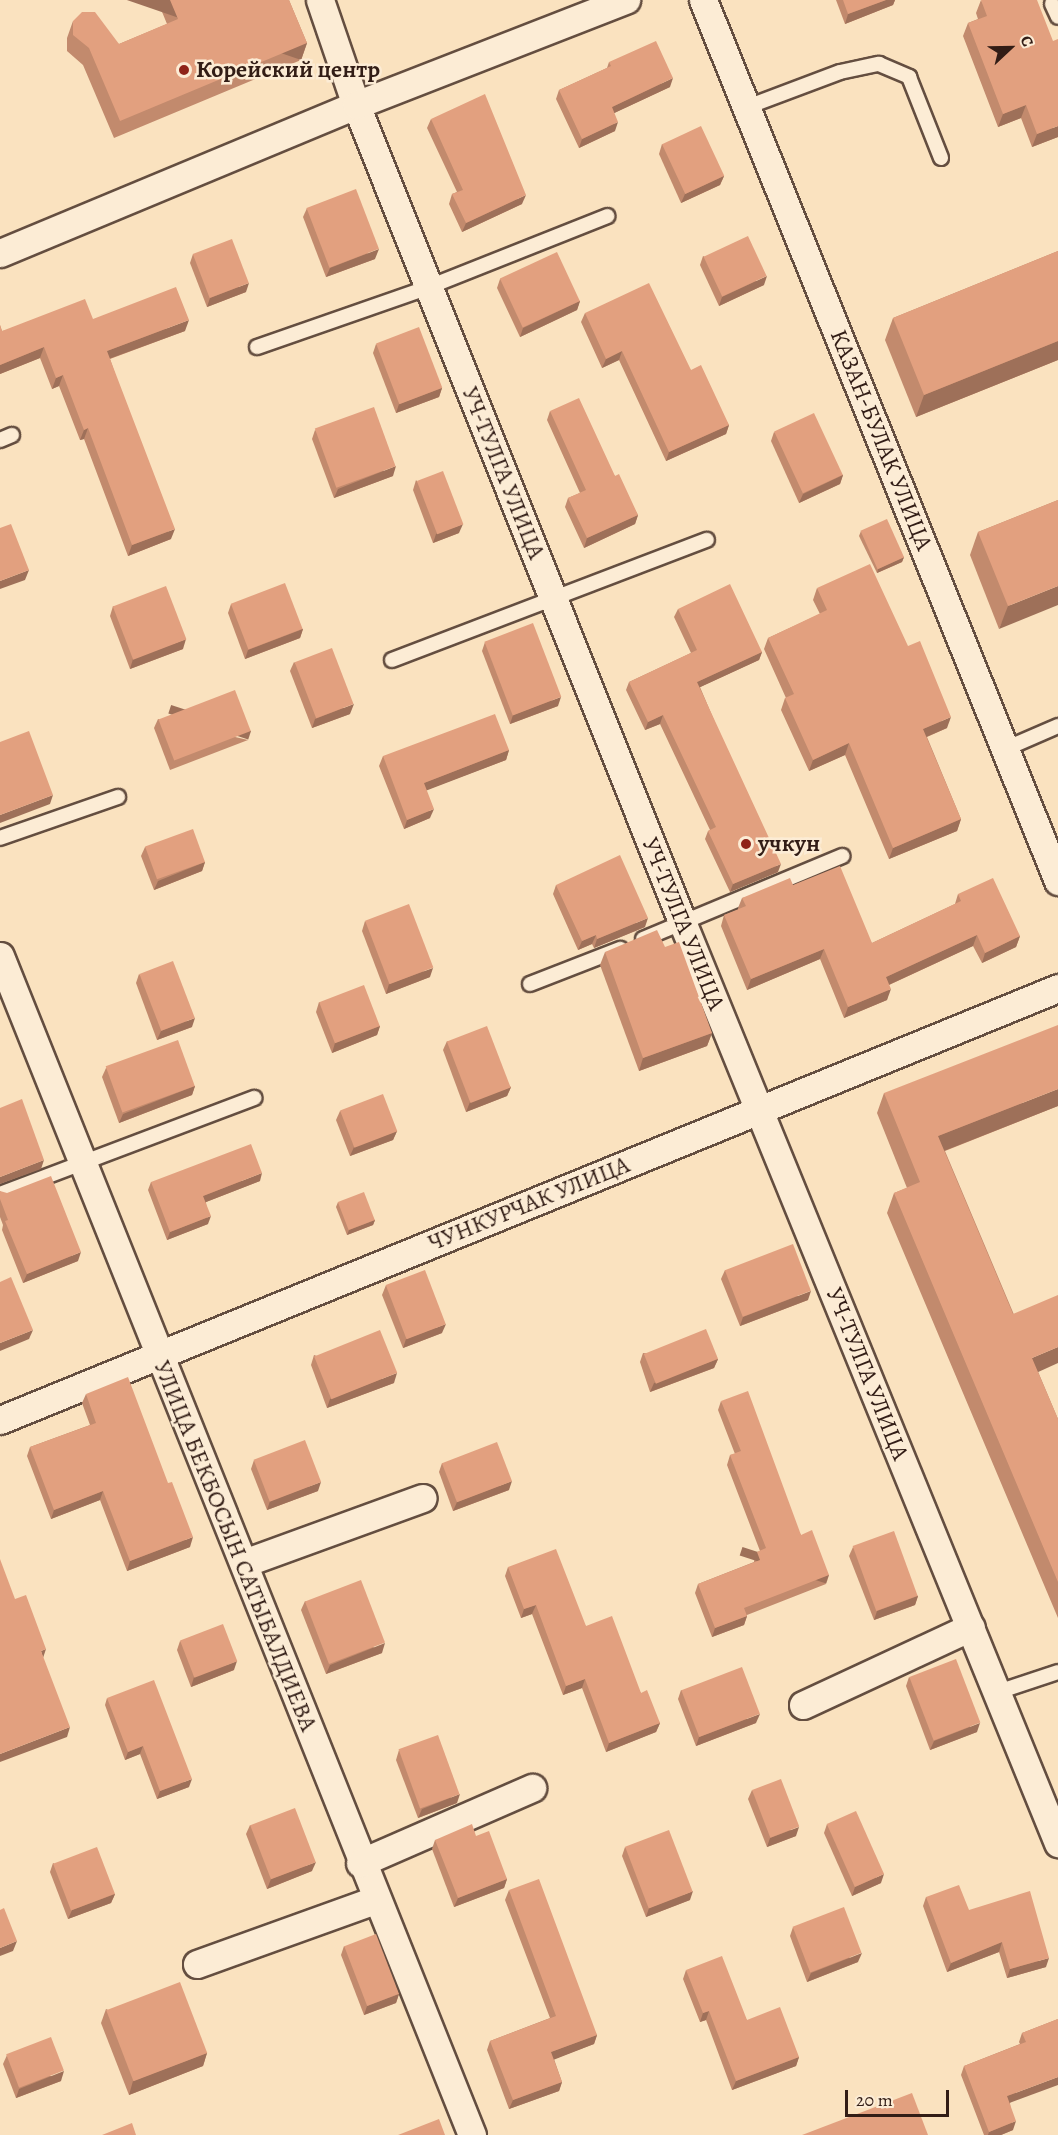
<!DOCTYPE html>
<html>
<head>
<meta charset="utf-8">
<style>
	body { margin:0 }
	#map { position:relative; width:1058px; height:2135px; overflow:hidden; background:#fae2bf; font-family:Alegreya,serif }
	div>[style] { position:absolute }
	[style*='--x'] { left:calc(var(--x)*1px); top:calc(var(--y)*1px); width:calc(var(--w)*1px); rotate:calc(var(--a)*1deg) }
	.roads { filter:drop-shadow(2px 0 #644e40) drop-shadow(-2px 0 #644e40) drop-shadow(0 2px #644e40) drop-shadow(0 -2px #644e40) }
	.service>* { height:14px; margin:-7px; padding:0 7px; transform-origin:7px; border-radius:7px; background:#fcecd5 }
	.minor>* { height:27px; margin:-13.5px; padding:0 13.5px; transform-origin:13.5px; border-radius:13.5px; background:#fcecd5 }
	.wall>* { inset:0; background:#c28a6d }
	.shaded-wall>* { inset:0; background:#9e7059; transform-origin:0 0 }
	.building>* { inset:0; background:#e2a07f; transform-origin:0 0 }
	.dots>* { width:16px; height:16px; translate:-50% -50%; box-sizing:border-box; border:3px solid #fcecd5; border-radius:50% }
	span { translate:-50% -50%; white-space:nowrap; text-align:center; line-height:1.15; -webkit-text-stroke:5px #fcecd5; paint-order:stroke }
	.poi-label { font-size:24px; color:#321d16; font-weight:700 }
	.left { translate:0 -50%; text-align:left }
	.street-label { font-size:24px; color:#321d16 }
	.north { position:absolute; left:980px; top:18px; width:60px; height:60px; -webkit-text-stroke:4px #fcecd5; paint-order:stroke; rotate:68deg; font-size:16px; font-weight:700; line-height:24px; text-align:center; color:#321d16 }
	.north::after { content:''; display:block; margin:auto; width:21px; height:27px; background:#321d16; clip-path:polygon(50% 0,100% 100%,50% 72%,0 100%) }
	.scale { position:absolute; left:845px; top:2090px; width:104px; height:27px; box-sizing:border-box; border:3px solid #321d16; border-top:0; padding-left:8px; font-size:18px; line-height:21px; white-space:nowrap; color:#321d16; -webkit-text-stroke:4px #fcecd5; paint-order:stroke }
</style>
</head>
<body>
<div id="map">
	<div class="roads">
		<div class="service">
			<div style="--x:1052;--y:4;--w:14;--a:65"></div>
			<div style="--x:747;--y:107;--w:99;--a:-20.6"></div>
			<div style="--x:840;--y:72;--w:40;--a:-12"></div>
			<div style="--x:879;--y:64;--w:33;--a:23"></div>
			<div style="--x:909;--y:77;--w:87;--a:68.4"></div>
			<div style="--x:257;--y:347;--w:182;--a:-19.2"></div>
			<div style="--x:429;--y:287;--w:192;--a:-21.7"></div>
			<div style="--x:0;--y:440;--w:13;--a:-23"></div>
			<div style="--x:392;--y:660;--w:337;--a:-20.9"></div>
			<div style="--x:1005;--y:749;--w:58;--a:-23.5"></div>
			<div style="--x:0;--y:838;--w:125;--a:-19.2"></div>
			<div style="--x:643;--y:939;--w:216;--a:-22.6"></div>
			<div style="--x:530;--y:984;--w:97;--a:-21.3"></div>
			<div style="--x:0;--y:1194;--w:272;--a:-20.7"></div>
			<div style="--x:998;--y:1692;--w:63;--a:-18.4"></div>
		</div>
		<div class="minor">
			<div style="--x:320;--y:0;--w:111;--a:71.1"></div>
			<div style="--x:356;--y:105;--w:882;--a:68.23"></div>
			<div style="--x:683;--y:924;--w:993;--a:67.8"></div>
			<div style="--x:703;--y:0;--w:950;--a:68.05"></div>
			<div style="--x:0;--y:253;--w:386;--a:-22.6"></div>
			<div style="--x:356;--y:105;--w:290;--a:-21.3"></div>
			<div style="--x:0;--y:956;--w:1270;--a:68.18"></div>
			<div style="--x:0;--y:1420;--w:1143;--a:-22.21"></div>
			<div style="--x:244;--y:1563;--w:190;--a:-20"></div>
			<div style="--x:803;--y:1705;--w:185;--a:-24.9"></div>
			<div style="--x:360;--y:1863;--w:188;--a:-23.6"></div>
			<div style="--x:197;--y:1964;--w:189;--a:-19.8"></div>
		</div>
	</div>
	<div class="wall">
		<div style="clip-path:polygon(159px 0,289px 0,307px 43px,301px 60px,114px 138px,83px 65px,67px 51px,67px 38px,73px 21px,119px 44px,167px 24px,158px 2px)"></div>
		<div style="clip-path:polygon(836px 0,895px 0,893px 5px,845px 24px)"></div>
		<div style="clip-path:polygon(981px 0,1058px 137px,1032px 147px,1021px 118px,998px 127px,963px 36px,968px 23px,978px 19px,976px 13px)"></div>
		<div style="clip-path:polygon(609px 62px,670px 87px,614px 113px,615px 131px,579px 148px,556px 99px,559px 90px,607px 68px)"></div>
		<div style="clip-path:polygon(431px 119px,522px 204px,462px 232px,449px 204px,452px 194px,457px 192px,427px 128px)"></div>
		<div style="clip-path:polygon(662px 144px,724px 176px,720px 185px,681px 203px,659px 154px)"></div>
		<div style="clip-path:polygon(307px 208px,375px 259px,326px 277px,303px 217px)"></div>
		<div style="clip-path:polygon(1058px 251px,1058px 360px,916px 417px,885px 340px,893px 318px)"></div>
		<div style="clip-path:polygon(193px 254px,246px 292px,207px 307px,190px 263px)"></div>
		<div style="clip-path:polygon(703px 256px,764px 285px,719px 306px,700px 265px)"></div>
		<div style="clip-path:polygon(500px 279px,580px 301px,577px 310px,520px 337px,497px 288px)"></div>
		<div style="clip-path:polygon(585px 313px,691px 370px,729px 425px,726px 434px,666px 461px,619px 360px,602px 368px,581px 322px)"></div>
		<div style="clip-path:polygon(93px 319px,185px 331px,110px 359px,171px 539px,128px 556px,84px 439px,80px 440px,59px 386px,52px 389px,40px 358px,0 374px,0 325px,2px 331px)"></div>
		<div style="clip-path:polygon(376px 344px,442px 388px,439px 397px,396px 413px,373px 353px)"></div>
		<div style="clip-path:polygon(550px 411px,615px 476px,638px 515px,635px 524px,584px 548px,565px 507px,568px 498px,580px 493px,547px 420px)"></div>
		<div style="clip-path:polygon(315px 430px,393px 476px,334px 498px,312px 439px)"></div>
		<div style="clip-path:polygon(774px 432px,843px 475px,840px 484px,799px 503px,771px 441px)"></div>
		<div style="clip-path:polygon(416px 480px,459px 533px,433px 543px,413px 490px)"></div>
		<div style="clip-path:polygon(1058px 500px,999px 629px,970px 555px,978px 532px)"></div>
		<div style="clip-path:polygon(861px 531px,904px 557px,902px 562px,877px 573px,859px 536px)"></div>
		<div style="clip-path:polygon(817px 588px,947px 728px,927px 737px,961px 819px,957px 831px,889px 859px,845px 755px,809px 771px,781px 710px,785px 698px,786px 698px,764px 649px,768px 638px,820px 614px,813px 600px)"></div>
		<div style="clip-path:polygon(231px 604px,303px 629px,300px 638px,245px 659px,228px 613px)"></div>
		<div style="clip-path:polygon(113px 606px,183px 649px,130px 669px,110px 616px)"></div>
		<div style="clip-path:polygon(678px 609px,762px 652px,759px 660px,700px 687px,778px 872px,730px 892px,705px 839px,708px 831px,710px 830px,660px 724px,645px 730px,626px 690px,629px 682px,691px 653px,674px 617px)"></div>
		<div style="clip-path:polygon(485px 642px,558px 706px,510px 724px,482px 651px)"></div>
		<div style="clip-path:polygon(294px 662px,350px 714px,312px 728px,290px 671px)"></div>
		<div style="clip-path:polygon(158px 719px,248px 740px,170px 770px,154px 728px)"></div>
		<div style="clip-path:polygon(509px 750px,506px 760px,426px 790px,430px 818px,404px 829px,379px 766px,383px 756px)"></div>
		<div style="clip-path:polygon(145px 847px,205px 862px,202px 871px,154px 890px,141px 856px)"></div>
		<div style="clip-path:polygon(556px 885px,645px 927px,594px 948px,592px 944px,578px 950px,553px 894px)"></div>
		<div style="clip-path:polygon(793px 885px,872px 943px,955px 904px,958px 894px,1020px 936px,1016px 947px,982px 963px,973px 946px,889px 985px,887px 1000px,844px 1018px,820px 959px,747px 990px,721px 926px,724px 915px,738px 910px,738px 908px,742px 898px)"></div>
		<div style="clip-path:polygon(365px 921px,430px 977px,386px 994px,362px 931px)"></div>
		<div style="clip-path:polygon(665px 947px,712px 1033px,707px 1046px,639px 1071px,600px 965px,605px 952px)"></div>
		<div style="clip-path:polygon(139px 974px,192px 1027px,157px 1040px,136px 983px)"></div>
		<div style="clip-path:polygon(319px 1002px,380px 1026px,377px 1035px,332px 1053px,316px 1012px)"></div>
		<div style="clip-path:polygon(447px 1041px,511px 1087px,507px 1096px,466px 1112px,443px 1050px)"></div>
		<div style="clip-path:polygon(106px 1068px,195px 1086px,192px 1095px,119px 1123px,102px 1077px)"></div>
		<div style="clip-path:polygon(884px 1093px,1058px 1106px,945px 1151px,1058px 1419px,1058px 1618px,887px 1213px,894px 1193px,907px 1188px,877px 1113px)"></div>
		<div style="clip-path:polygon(340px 1111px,397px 1131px,393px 1140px,350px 1156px,336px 1120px)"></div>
		<div style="clip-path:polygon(260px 1181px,206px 1202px,208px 1224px,167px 1240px,148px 1190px,151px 1182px)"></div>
		<div style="clip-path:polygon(0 1191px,78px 1261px,23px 1283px,2px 1230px,3px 1225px,0 1217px)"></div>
		<div style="clip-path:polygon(338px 1202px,375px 1220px,373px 1225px,347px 1235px,336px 1207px)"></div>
		<div style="clip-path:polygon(725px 1270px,808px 1300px,740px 1326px,721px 1279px)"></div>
		<div style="clip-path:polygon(386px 1285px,442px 1333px,403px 1348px,382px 1295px)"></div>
		<div style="clip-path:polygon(643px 1353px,718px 1359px,714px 1368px,650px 1392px,640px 1362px)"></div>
		<div style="clip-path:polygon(314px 1355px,394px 1383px,327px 1408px,311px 1365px)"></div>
		<div style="clip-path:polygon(86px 1394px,190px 1547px,127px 1571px,100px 1500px,51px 1519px,27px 1456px,30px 1447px,90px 1425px,82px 1403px)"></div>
		<div style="clip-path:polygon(721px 1401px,801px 1535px,826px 1584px,747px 1615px,747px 1616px,744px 1625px,712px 1637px,695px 1593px,698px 1584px,754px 1562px,754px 1561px,757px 1552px,760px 1551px,727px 1465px,730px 1455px,735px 1454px,718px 1410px)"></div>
		<div style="clip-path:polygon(254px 1460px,318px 1491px,267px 1510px,251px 1469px)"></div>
		<div style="clip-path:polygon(442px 1463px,509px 1490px,453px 1511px,439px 1472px)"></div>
		<div style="clip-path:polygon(853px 1547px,918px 1596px,915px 1605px,874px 1620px,849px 1556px)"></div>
		<div style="clip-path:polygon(508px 1567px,586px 1626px,641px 1693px,660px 1723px,656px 1732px,606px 1752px,582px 1688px,563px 1695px,532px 1614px,521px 1618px,505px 1576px)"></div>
		<div style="clip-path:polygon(305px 1601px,382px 1653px,326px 1674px,301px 1610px)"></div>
		<div style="clip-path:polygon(180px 1641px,234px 1670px,191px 1687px,177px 1650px)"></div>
		<div style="clip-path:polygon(909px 1677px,977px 1732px,930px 1750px,906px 1686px)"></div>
		<div style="clip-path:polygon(681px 1690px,756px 1723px,696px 1746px,678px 1699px)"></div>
		<div style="clip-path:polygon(107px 1698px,189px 1787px,157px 1799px,140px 1754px,125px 1760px,105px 1705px)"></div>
		<div style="clip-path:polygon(399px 1750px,457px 1803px,418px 1818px,396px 1760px)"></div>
		<div style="clip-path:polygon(752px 1790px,796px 1836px,767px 1847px,748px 1799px)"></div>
		<div style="clip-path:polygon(827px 1824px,881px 1883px,852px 1896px,824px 1833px)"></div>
		<div style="clip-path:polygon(250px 1825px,312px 1871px,267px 1889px,246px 1834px)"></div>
		<div style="clip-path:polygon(476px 1836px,507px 1879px,504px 1888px,454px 1907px,432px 1849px,435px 1840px)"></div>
		<div style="clip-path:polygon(625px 1847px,690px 1900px,646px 1917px,622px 1856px)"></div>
		<div style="clip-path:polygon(53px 1863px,115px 1894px,111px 1903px,68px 1919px,50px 1872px)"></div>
		<div style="clip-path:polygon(509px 1890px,597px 2035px,594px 2044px,554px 2059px,562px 2082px,559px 2091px,509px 2109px,487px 2050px,490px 2041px,550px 2018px,505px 1900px)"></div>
		<div style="clip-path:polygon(926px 1897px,969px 1910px,1046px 1967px,1007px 1978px,999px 1952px,947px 1972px,923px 1906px)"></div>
		<div style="clip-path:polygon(793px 1927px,858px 1962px,807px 1982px,790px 1936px)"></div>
		<div style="clip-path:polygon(344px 1946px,399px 1994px,396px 2003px,364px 2015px,341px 1955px)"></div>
		<div style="clip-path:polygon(686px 1970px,747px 2020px,799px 2057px,796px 2066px,732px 2090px,706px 2020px,700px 2022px,683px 1979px)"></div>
		<div style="clip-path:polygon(106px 2009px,207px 2053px,203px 2066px,129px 2095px,101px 2023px)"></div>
		<div style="clip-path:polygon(1058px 2019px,1010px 2103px,1013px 2130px,1001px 2135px,984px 2135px,961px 2075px,964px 2066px,1020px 2044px,1019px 2042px,1022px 2033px)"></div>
		<div style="clip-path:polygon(7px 2055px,61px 2081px,16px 2098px,3px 2064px)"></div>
	</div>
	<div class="shaded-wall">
		<div style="clip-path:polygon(886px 0,895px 0,893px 5px,845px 24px,848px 14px)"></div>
		<div style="left:307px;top:43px;width:18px;height:203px;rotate:109deg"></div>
		<div style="clip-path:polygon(673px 78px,670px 87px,608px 116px,612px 107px)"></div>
		<div style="clip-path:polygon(1026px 105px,1021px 118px,998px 127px,1003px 114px)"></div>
		<div style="clip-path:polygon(618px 122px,615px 131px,579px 148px,582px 139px)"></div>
		<div style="clip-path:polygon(1058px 126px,1058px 137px,1032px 147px,1037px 134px)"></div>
		<div style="clip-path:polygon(724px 176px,720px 185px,681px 203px,685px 194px)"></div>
		<div style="clip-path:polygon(526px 195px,522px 204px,462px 232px,466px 223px)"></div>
		<div style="clip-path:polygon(379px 249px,375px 259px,326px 277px,330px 268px)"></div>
		<div style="clip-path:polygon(767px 276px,764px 285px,719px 306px,722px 297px)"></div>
		<div style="clip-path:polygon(249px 283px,246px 292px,207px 307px,210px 298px)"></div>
		<div style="clip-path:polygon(580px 301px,577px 310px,520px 337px,523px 328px)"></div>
		<div style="clip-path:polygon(189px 320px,185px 331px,103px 361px,107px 351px)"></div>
		<div style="clip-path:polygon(1058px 341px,1058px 360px,916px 417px,924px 395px)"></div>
		<div style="clip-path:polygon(44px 347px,40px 358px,0 374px,0 365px)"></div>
		<div style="clip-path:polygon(622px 351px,619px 360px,602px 368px,606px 359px)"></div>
		<div style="clip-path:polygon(63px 375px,59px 386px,52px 389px,56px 378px)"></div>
		<div style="clip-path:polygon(442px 388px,439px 397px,396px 413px,399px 404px)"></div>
		<div style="clip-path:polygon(729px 425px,726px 434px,666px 461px,669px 452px)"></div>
		<div style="clip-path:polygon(88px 428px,84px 439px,80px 440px,84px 430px)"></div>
		<div style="clip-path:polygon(396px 466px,393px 476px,334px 498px,338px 489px)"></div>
		<div style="clip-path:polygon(843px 475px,840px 484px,799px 503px,803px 494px)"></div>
		<div style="clip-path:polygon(638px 515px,635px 524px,584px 548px,587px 538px)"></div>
		<div style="clip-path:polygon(463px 524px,459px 533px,433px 543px,436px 534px)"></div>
		<div style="clip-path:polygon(175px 529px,171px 539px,128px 556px,132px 545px)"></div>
		<div style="clip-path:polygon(904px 557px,902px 562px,877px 573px,878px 569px)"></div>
		<div style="clip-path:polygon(29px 570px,25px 580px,0 589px,0 581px)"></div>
		<div style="clip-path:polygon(1058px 586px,1058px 605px,999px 629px,1008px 606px)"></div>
		<div style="clip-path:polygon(303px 629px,300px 638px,245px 659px,248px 650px)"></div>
		<div style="clip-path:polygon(186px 639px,183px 649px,130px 669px,133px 659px)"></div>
		<div style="clip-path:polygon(762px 652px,759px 660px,694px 690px,697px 682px)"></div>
		<div style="clip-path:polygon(561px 697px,558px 706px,510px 724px,513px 715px)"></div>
		<div style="clip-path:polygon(354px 704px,350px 714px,312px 728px,315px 719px)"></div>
		<div style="clip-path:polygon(663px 715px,660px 724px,645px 730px,648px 722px)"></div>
		<div style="clip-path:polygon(951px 717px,947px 728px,919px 740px,923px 729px)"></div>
		<div style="left:251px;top:731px;width:9px;height:84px;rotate:108deg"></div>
		<div style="clip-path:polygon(849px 743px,845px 755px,809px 771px,813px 760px)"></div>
		<div style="clip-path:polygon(509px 750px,506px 760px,420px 793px,424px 783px)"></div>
		<div style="clip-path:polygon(53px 795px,50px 804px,0 823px,0 815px)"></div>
		<div style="clip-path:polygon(434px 809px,430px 818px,404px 829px,407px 820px)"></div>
		<div style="clip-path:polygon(961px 819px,957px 831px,889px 859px,893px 848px)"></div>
		<div style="clip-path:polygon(205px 862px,202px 871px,154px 890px,158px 881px)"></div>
		<div style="clip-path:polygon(781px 864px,778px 872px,730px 892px,733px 884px)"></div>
		<div style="clip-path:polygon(648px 918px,645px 927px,594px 948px,597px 939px)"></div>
		<div style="clip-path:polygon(596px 935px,592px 944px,578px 950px,582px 941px)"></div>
		<div style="clip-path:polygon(977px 935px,973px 946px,882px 988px,886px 977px)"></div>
		<div style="clip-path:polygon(1020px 936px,1016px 947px,982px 963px,985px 953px)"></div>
		<div style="clip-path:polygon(824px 949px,820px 959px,747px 990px,751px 979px)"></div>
		<div style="clip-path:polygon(433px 968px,430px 977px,386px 994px,389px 984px)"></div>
		<div style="clip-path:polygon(891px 989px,887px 1000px,844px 1018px,848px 1007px)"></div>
		<div style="clip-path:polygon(195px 1018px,192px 1027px,157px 1040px,161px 1031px)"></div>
		<div style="clip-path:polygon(380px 1026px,377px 1035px,332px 1053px,335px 1043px)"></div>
		<div style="clip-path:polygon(712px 1033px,707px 1046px,639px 1071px,643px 1058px)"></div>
		<div style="clip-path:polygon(195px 1086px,192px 1095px,119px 1123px,123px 1114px)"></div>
		<div style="clip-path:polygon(511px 1087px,507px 1096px,466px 1112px,470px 1102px)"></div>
		<div style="clip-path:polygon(1058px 1089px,1058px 1106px,931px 1156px,938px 1136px)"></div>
		<div style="clip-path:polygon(397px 1131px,393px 1140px,350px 1156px,354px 1147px)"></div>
		<div style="clip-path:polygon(44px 1160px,41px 1169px,0 1184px,0 1177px)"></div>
		<div style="clip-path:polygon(262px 1173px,260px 1181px,201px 1204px,203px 1196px)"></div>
		<div style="clip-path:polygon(211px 1216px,208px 1224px,167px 1240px,170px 1232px)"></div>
		<div style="clip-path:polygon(375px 1220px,373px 1225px,347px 1235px,349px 1230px)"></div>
		<div style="clip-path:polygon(81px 1252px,78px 1261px,23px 1283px,27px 1274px)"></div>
		<div style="clip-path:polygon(811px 1291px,808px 1300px,740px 1326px,743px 1317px)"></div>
		<div style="clip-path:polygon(446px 1324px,442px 1333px,403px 1348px,406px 1339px)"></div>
		<div style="clip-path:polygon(33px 1330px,29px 1339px,0 1351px,0 1343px)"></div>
		<div style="clip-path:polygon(1058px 1347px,1058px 1363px,1025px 1378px,1032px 1358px)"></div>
		<div style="clip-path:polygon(718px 1359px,714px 1368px,650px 1392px,654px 1383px)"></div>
		<div style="clip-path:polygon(397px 1373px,394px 1383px,327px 1408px,330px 1399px)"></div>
		<div style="clip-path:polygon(512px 1481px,509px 1490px,453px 1511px,457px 1502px)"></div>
		<div style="clip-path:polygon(321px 1482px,318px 1491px,267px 1510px,270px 1501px)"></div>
		<div style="clip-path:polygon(103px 1491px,100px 1500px,51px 1519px,54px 1510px)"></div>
		<div style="clip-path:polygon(193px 1537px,190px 1547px,127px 1571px,130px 1561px)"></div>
		<div style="left:829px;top:1575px;width:9px;height:91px;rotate:108deg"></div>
		<div style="clip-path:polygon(918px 1596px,915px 1605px,874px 1620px,877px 1611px)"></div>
		<div style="clip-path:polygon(536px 1605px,532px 1614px,521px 1618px,524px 1609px)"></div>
		<div style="clip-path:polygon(747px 1616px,744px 1625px,712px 1637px,715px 1628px)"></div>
		<div style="clip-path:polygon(385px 1643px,382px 1653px,326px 1674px,330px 1665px)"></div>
		<div style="clip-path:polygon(46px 1649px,43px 1658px,41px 1651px)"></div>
		<div style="clip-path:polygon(237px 1661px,234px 1670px,191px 1687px,194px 1677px)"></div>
		<div style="clip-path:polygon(585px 1679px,582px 1688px,563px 1695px,566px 1686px)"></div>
		<div style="clip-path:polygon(760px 1714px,756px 1723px,696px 1746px,699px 1737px)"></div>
		<div style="clip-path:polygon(660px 1723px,656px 1732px,606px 1752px,609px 1743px)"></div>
		<div style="clip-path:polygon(980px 1723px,977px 1732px,930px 1750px,934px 1741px)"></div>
		<div style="clip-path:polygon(70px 1727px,67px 1737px,0 1762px,0 1754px)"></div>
		<div style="clip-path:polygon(143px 1746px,140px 1754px,125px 1760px,128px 1752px)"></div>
		<div style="clip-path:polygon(192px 1779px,189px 1787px,157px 1799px,160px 1791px)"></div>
		<div style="clip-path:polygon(460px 1794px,457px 1803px,418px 1818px,422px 1809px)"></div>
		<div style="clip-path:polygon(799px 1827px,796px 1836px,767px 1847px,770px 1838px)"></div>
		<div style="clip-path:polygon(316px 1862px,312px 1871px,267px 1889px,271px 1879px)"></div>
		<div style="clip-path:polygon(884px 1874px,881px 1883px,852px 1896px,855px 1887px)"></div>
		<div style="clip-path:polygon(507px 1879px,504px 1888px,454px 1907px,458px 1898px)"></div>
		<div style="clip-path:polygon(693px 1891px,690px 1900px,646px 1917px,649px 1908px)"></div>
		<div style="clip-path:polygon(115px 1894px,111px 1903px,68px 1919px,72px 1910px)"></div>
		<div style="clip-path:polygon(17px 1941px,13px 1951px,0 1956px,0 1948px)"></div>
		<div style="clip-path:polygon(1002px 1942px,999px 1952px,947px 1972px,951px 1963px)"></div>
		<div style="clip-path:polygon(862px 1953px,858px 1962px,807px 1982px,811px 1973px)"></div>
		<div style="clip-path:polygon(1049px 1958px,1046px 1967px,1007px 1978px,1010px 1969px)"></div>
		<div style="clip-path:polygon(399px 1994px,396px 2003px,364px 2015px,367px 2006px)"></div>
		<div style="clip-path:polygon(709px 2011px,706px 2020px,700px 2022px,703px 2013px)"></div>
		<div style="clip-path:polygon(597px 2035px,594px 2044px,548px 2062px,551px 2052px)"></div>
		<div style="clip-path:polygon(207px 2053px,203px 2066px,129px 2095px,133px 2081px)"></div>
		<div style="clip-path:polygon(799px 2057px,796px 2066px,732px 2090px,736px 2081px)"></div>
		<div style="clip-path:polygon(64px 2071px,61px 2081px,16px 2098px,19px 2089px)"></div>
		<div style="clip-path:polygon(1058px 2077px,1058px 2085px,1004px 2105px,1007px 2096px)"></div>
		<div style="clip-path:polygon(562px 2082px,559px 2091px,509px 2109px,513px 2100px)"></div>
		<div style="clip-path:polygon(1016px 2121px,1013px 2130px,1001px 2135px,988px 2135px,989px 2132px)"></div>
	</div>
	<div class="building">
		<div style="clip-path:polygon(170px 0,289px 0,307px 43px,120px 121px,89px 48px,73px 35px,73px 21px,82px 12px,95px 12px,119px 44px,178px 19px)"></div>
		<div style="clip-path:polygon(843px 0,886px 0,848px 14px)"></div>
		<div style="clip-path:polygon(981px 0,1037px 0,1053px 41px,1058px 39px,1058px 126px,1037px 134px,1026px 105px,1003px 114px,968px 23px,987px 16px)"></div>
		<div style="clip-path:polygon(656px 41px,673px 78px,612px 107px,618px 122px,582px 139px,559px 90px,611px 66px,609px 62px)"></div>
		<div style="clip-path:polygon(485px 94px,526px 195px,466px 223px,452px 194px,463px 190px,431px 119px)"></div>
		<div style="left:701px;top:126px;width:55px;height:43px;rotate:65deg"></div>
		<div style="left:356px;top:189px;width:64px;height:53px;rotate:69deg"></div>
		<div style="left:748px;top:236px;width:44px;height:49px;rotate:65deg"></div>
		<div style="left:232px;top:239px;width:47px;height:42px;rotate:69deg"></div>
		<div style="clip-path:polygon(1058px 251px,1058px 341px,924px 395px,893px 318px)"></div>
		<div style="left:557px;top:252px;width:54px;height:63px;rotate:65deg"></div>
		<div style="clip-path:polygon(649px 283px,691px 370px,701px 365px,729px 425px,669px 452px,622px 351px,606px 359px,585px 313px)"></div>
		<div style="clip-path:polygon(176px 287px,189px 320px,107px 351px,175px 529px,132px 545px,88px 428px,84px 430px,63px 375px,56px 378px,44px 347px,0 365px,0 325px,2px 331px,85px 299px,93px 319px)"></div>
		<div style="left:419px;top:327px;width:65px;height:46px;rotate:69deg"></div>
		<div style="clip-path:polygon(579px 398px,615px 476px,619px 474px,638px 515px,587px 538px,568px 498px,586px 490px,550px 411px)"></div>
		<div style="left:374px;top:407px;width:63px;height:63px;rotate:70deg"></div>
		<div style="left:814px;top:413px;width:68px;height:44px;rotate:65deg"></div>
		<div style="left:443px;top:471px;width:57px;height:28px;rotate:69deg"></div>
		<div style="clip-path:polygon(1058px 500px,1058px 586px,1008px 606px,978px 532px)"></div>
		<div style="left:887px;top:519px;width:42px;height:29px;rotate:66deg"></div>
		<div style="clip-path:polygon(11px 524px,29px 570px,0 581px,0 528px)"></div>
		<div style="clip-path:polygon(870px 564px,908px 646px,920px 641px,951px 717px,923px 729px,961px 819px,893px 848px,849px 743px,813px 760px,785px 698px,794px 694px,768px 638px,827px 610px,817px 588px)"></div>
		<div style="left:285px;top:583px;width:49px;height:58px;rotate:69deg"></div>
		<div style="clip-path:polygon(730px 584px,762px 652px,697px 682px,781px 864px,733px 884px,708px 831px,716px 827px,663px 715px,648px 722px,629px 682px,697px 650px,678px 609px)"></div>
		<div style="left:166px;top:586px;width:57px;height:57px;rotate:69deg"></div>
		<div style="left:533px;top:623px;width:79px;height:52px;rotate:69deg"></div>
		<div style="left:332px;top:648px;width:60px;height:40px;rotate:69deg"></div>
		<div style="left:235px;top:690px;width:44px;height:82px;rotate:69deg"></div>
		<div style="clip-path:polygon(495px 714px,509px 750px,424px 783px,434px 809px,407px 820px,383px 756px)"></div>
		<div style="clip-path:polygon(29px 731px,53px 795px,0 815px,0 742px)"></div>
		<div style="left:193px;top:829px;width:35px;height:51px;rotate:70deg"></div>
		<div style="clip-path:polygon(620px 855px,648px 918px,597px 939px,596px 935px,582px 941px,556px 885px)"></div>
		<div style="clip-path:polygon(840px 866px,872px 943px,961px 901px,958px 894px,993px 878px,1020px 936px,985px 953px,977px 935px,886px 977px,891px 989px,848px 1007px,824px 949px,751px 979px,724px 915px,746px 906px,742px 898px,790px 878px,793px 885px)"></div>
		<div style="left:409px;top:904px;width:68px;height:47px;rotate:69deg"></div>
		<div style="clip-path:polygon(657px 930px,665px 947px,679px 942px,712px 1033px,643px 1058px,605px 952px)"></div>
		<div style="left:173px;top:961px;width:61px;height:36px;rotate:69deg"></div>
		<div style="left:364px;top:985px;width:44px;height:48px;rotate:69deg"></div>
		<div style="clip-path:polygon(1058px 1025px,1058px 1089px,938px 1136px,1013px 1314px,1058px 1295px,1058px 1347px,1032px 1358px,1058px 1419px,1058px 1582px,894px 1193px,920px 1182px,884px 1093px)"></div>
		<div style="left:487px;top:1026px;width:66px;height:43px;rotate:69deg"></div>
		<div style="left:178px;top:1040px;width:49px;height:77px;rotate:70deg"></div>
		<div style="left:383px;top:1094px;width:40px;height:46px;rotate:69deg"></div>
		<div style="clip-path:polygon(22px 1099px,44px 1160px,0 1177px,0 1108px)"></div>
		<div style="clip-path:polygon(251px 1144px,262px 1173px,203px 1196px,211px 1216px,170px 1232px,151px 1182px)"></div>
		<div style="clip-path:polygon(51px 1176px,81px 1252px,27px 1274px,5px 1221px,8px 1220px,0 1199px,0 1191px,7px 1193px)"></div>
		<div style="left:364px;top:1192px;width:30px;height:28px;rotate:69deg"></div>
		<div style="left:793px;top:1244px;width:50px;height:73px;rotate:69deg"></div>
		<div style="left:425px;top:1270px;width:58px;height:42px;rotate:69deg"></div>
		<div style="clip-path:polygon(11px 1277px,33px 1330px,0 1343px,0 1282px)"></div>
		<div style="left:706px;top:1329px;width:32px;height:67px;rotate:68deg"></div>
		<div style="left:380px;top:1330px;width:46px;height:71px;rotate:68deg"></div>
		<div style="clip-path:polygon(128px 1377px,168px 1483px,172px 1482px,193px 1537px,130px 1561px,103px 1491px,54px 1510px,30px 1447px,96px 1423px,86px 1394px)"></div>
		<div style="clip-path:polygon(748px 1391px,801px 1535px,812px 1530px,829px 1575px,744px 1608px,747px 1616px,715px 1628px,698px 1584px,760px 1560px,757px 1552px,766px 1548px,730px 1455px,741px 1451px,721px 1401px)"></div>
		<div style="left:305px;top:1440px;width:45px;height:55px;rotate:69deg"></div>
		<div style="left:497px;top:1442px;width:42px;height:59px;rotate:69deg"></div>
		<div style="left:894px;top:1531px;width:69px;height:44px;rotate:70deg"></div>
		<div style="clip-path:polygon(556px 1549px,586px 1626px,612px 1616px,641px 1693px,647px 1690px,660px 1723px,609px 1743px,585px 1679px,566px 1686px,536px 1605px,524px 1609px,508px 1567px)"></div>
		<div style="clip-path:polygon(0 1559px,15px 1599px,26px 1595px,46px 1649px,41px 1651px,70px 1727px,0 1754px)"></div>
		<div style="left:361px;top:1580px;width:67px;height:60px;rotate:69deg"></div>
		<div style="left:223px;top:1624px;width:40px;height:46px;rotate:69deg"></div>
		<div style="left:956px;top:1659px;width:68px;height:50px;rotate:69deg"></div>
		<div style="left:742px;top:1667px;width:50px;height:65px;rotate:69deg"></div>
		<div style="clip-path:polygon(154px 1680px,192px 1779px,160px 1791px,143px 1746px,128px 1752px,107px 1698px)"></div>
		<div style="left:438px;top:1735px;width:63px;height:42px;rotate:70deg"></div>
		<div style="left:781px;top:1779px;width:51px;height:31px;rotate:69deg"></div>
		<div style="left:295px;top:1808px;width:58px;height:48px;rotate:69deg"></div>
		<div style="left:856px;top:1811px;width:69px;height:32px;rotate:66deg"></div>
		<div style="clip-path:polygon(472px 1824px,476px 1836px,489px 1831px,507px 1879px,458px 1898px,435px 1840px)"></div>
		<div style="left:669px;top:1830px;width:66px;height:47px;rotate:69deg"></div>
		<div style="left:97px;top:1847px;width:50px;height:47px;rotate:69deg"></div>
		<div style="clip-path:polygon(539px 1879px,597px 2035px,551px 2052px,562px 2082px,513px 2100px,490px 2041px,556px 2016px,509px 1890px)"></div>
		<div style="clip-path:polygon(959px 1885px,969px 1910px,1030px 1891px,1049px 1958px,1010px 1969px,1002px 1942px,951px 1963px,926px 1897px)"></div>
		<div style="left:844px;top:1907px;width:49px;height:55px;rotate:69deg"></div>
		<div style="clip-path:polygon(4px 1908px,17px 1941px,0 1948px,0 1910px)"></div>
		<div style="left:376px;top:1934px;width:64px;height:34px;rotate:69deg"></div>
		<div style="clip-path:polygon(722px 1956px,747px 2020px,780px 2007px,799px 2057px,736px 2081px,709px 2011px,703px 2013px,686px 1970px)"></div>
		<div style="left:180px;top:1982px;width:76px;height:79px;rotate:69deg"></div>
		<div style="clip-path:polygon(1058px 2019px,1058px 2077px,1007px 2096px,1016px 2121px,989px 2132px,964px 2066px,1026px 2042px,1022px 2033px)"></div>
		<div style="left:51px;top:2037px;width:36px;height:48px;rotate:69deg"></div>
		<div style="clip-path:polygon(912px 2093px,928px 2135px,802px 2135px)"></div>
		<div style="clip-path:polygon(439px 2119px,445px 2135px,398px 2135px)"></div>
		<div style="clip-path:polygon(132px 2123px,136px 2135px,102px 2135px)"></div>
	</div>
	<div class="dots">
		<div style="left:184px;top:70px;background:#8f2418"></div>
		<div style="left:746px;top:844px;background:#8f2418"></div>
	</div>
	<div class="poi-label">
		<span class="left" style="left:196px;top:70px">Корейский центр</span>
		<span class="left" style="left:758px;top:844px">учкун</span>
	</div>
	<div class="street-label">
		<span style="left:881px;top:440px;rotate:68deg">КАЗАН-БУЛАК УЛИЦА</span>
		<span style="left:503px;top:473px;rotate:68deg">УЧ-ТУЛГА УЛИЦА</span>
		<span style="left:683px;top:924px;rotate:68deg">УЧ-ТУЛГА УЛИЦА</span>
		<span style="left:529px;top:1204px;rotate:-22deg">ЧУНКУРЧАК УЛИЦА</span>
		<span style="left:867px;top:1374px;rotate:68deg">УЧ-ТУЛГА УЛИЦА</span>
		<span style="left:235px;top:1546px;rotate:68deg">УЛИЦА БЕКБОСЫН САТЫБАЛДИЕВА</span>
	</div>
	<div class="north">С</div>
	<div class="scale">20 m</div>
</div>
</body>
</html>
